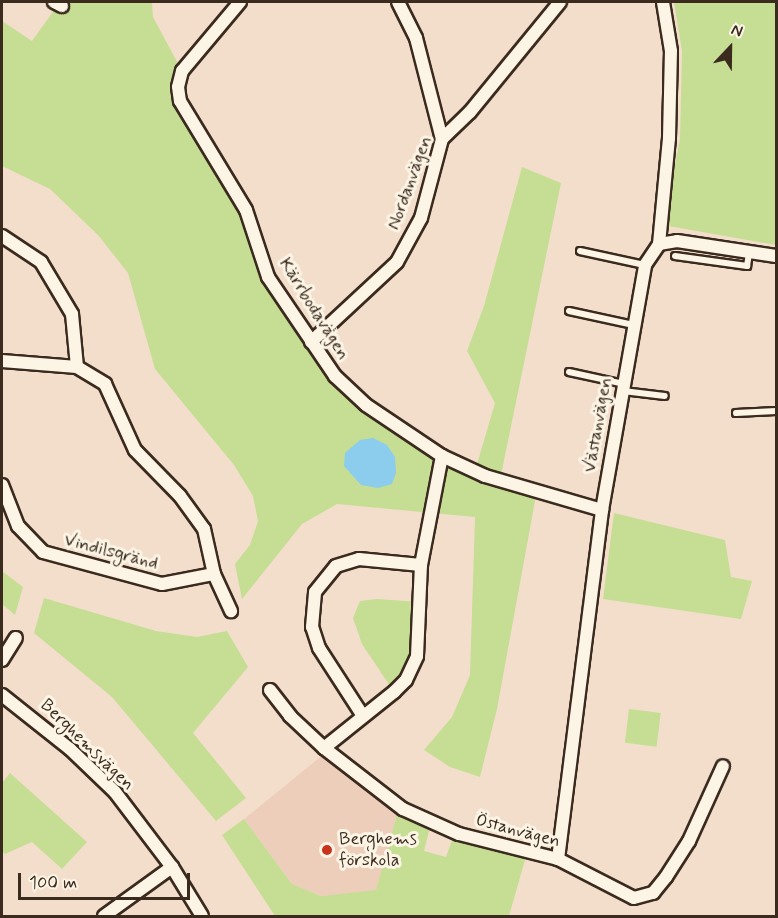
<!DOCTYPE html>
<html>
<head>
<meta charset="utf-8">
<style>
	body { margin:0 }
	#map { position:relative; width:778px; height:918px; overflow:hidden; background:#f3decc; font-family:Mynerve,sans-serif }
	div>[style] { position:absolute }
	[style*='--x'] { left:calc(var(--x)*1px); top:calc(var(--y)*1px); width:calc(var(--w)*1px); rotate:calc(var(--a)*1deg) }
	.built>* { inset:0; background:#edcebb }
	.green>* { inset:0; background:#c5de94; transform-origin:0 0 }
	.water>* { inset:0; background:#8ccced }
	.roads { filter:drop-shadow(2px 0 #3b2a1e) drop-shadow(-2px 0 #3b2a1e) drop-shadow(0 2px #3b2a1e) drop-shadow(0 -2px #3b2a1e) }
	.lane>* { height:6px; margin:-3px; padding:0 3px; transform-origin:3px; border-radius:3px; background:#fcf5e5 }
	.street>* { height:12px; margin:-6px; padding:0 6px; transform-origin:6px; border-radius:6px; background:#fcf5e5 }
	.dots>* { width:16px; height:16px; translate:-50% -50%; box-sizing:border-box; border:3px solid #fcf5e5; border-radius:50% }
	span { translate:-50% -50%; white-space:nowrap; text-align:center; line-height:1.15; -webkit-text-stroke:6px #fcf5e5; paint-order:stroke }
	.street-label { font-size:18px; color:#3b2a1e }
	.poi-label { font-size:18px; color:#3b2a1e }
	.left { translate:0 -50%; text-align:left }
	.frame { position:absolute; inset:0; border:3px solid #3b2a1e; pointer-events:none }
	.north { position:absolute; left:700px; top:18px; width:60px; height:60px; -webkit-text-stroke:4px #fcf5e5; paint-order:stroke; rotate:22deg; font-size:16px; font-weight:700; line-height:24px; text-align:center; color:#3b2a1e }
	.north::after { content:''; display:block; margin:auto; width:21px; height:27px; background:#3b2a1e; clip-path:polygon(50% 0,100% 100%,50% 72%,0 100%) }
	.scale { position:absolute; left:18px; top:873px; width:172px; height:27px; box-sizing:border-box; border:3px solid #3b2a1e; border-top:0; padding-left:8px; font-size:18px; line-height:21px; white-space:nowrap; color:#3b2a1e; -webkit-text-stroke:4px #fcf5e5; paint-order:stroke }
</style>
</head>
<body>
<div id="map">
	<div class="built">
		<div style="clip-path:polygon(324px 754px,398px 811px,376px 891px,321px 896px,292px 884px,244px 819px)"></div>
	</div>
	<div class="green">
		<div style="clip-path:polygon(60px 2px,152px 2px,153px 17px,182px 71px,178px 87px,246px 210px,268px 277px,311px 342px,366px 405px,475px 471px,495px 403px,467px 351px,484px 306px,522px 167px,561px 183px,500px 480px,537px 490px,497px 709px,480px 777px,450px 767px,424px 750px,452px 717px,470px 675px,475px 517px,337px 504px,302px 524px,242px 599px,235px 564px,250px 545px,258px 521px,253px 496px,234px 465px,155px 369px,128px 273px,98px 235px,50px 189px,2px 166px,2px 21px,32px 41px)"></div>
		<div style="clip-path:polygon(674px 2px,776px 2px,776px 245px,663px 225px,680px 139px,682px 51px)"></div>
		<div style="clip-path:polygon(614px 513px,725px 540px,731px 577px,752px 581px,741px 619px,603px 599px)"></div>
		<div style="clip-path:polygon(2px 571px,23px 587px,15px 615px,2px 604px)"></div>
		<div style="clip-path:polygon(44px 598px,156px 631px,197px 637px,227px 631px,248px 667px,193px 733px,246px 798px,216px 821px,112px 697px,34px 633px)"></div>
		<div style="clip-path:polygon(377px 599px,419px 602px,420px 636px,394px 692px,362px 644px,353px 618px,360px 601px)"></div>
		<div style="left:629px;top:709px;width:32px;height:34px;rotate:7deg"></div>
		<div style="clip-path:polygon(10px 773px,87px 842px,62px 869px,32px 842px,5px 854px,2px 851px,2px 783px)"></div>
		<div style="clip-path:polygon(398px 811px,430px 827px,424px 851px,446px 857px,455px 832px,527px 853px,509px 916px,275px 916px,222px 835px,244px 819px,292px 884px,321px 896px,376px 890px)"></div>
	</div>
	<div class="water">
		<div style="clip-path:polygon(373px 438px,387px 445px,395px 457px,396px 473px,392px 484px,378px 488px,361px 485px,344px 466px,345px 453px,360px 440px)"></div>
	</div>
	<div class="roads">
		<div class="lane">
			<div style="--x:580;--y:251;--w:66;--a:12.2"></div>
			<div style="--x:675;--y:256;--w:73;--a:7.9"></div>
			<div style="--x:747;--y:266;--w:13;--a:-81"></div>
			<div style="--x:569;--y:311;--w:66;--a:12.2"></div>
			<div style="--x:569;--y:372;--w:56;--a:12.3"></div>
			<div style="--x:623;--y:391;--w:42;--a:6.8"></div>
			<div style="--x:736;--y:413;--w:40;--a:-2.9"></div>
		</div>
		<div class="street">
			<div style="--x:54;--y:2;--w:9;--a:27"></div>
			<div style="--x:240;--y:2;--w:90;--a:130"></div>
			<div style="--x:182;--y:71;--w:16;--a:104"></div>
			<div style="--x:178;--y:87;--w:14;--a:82"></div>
			<div style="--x:180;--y:101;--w:127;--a:58.8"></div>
			<div style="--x:246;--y:210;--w:71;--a:71.8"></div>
			<div style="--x:268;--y:277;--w:120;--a:55.9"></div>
			<div style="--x:335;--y:376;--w:42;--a:43.1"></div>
			<div style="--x:366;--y:405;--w:92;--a:33.9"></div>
			<div style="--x:442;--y:456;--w:47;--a:24.9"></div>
			<div style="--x:485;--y:476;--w:122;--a:16.2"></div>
			<div style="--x:398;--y:2;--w:40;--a:63.4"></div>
			<div style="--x:416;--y:38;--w:104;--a:75.6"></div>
			<div style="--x:2;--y:236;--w:47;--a:33.7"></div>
			<div style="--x:41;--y:262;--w:61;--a:59.2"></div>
			<div style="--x:72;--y:314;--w:53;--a:84.6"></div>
			<div style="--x:659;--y:244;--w:18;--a:-9"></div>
			<div style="--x:677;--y:241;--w:100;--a:8.6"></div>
			<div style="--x:311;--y:342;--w:117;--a:-42.9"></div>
			<div style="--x:397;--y:262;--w:50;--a:-61.4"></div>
			<div style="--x:421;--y:218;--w:82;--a:-75.1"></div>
			<div style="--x:442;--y:139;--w:39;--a:-44"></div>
			<div style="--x:470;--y:112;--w:142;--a:-50.7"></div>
			<div style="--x:2;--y:361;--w:75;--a:4.6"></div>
			<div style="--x:77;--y:367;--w:33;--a:31"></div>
			<div style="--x:105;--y:384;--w:72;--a:65.6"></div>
			<div style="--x:135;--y:450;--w:64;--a:45.6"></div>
			<div style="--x:180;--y:496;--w:41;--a:54"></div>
			<div style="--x:204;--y:529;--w:46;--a:77.5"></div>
			<div style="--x:214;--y:574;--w:41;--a:65.3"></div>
			<div style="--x:2;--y:485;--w:44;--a:68.7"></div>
			<div style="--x:18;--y:526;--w:36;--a:46"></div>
			<div style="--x:43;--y:552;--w:123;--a:15.1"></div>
			<div style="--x:162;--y:584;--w:53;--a:-10.9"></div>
			<div style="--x:2;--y:660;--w:26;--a:-58"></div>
			<div style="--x:270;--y:690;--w:33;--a:52"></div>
			<div style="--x:290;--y:716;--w:47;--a:43.3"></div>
			<div style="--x:324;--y:748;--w:100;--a:37.7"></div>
			<div style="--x:403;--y:809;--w:61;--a:24.1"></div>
			<div style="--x:459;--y:834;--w:102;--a:14.2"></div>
			<div style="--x:558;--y:859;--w:85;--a:27.2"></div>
			<div style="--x:634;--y:898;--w:20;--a:-15"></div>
			<div style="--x:653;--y:893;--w:21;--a:-51"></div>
			<div style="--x:666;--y:877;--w:43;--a:-57.4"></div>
			<div style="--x:689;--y:841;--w:82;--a:-65.6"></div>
			<div style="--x:2;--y:695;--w:87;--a:38.5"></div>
			<div style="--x:70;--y:749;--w:62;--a:43.7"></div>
			<div style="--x:115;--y:792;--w:94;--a:52.8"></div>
			<div style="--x:172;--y:867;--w:57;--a:58.5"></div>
			<div style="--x:363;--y:716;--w:81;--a:-122.9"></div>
			<div style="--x:319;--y:648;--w:22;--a:-108"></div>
			<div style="--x:312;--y:627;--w:35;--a:-85"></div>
			<div style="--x:315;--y:592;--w:33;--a:-51"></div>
			<div style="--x:336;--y:566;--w:24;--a:-17"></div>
			<div style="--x:359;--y:559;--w:62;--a:5.5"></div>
			<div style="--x:324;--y:748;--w:90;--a:-38.7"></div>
			<div style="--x:394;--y:692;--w:17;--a:-45"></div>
			<div style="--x:406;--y:680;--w:26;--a:-65"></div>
			<div style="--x:417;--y:656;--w:91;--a:-87.5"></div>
			<div style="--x:421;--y:565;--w:111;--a:-79.1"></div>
			<div style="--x:558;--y:859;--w:352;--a:-82.8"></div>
			<div style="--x:602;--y:510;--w:249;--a:-80"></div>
			<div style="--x:645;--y:265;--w:25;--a:-56"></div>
			<div style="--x:659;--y:244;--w:106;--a:-84.6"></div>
			<div style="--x:669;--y:138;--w:87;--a:-88.7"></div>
			<div style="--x:671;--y:51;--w:50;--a:-99.3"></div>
			<div style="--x:104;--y:916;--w:84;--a:-35.8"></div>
		</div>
	</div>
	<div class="dots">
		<div style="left:327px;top:850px;background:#c8321e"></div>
	</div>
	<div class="street-label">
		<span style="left:410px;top:183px;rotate:-70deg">Nordanvägen</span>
		<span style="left:314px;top:309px;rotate:58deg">Kärrbodavägen</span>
		<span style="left:598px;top:425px;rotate:-80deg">Västanvägen</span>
		<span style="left:111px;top:552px;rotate:15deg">Vindilsgränd</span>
		<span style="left:87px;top:745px;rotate:44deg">Berghemsvägen</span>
		<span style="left:518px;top:831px;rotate:15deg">Östanvägen</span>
	</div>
	<div class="poi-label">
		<span class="left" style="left:339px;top:850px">Berghems<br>förskola</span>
	</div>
	<div class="frame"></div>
	<div class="north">N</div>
	<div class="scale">100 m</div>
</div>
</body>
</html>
